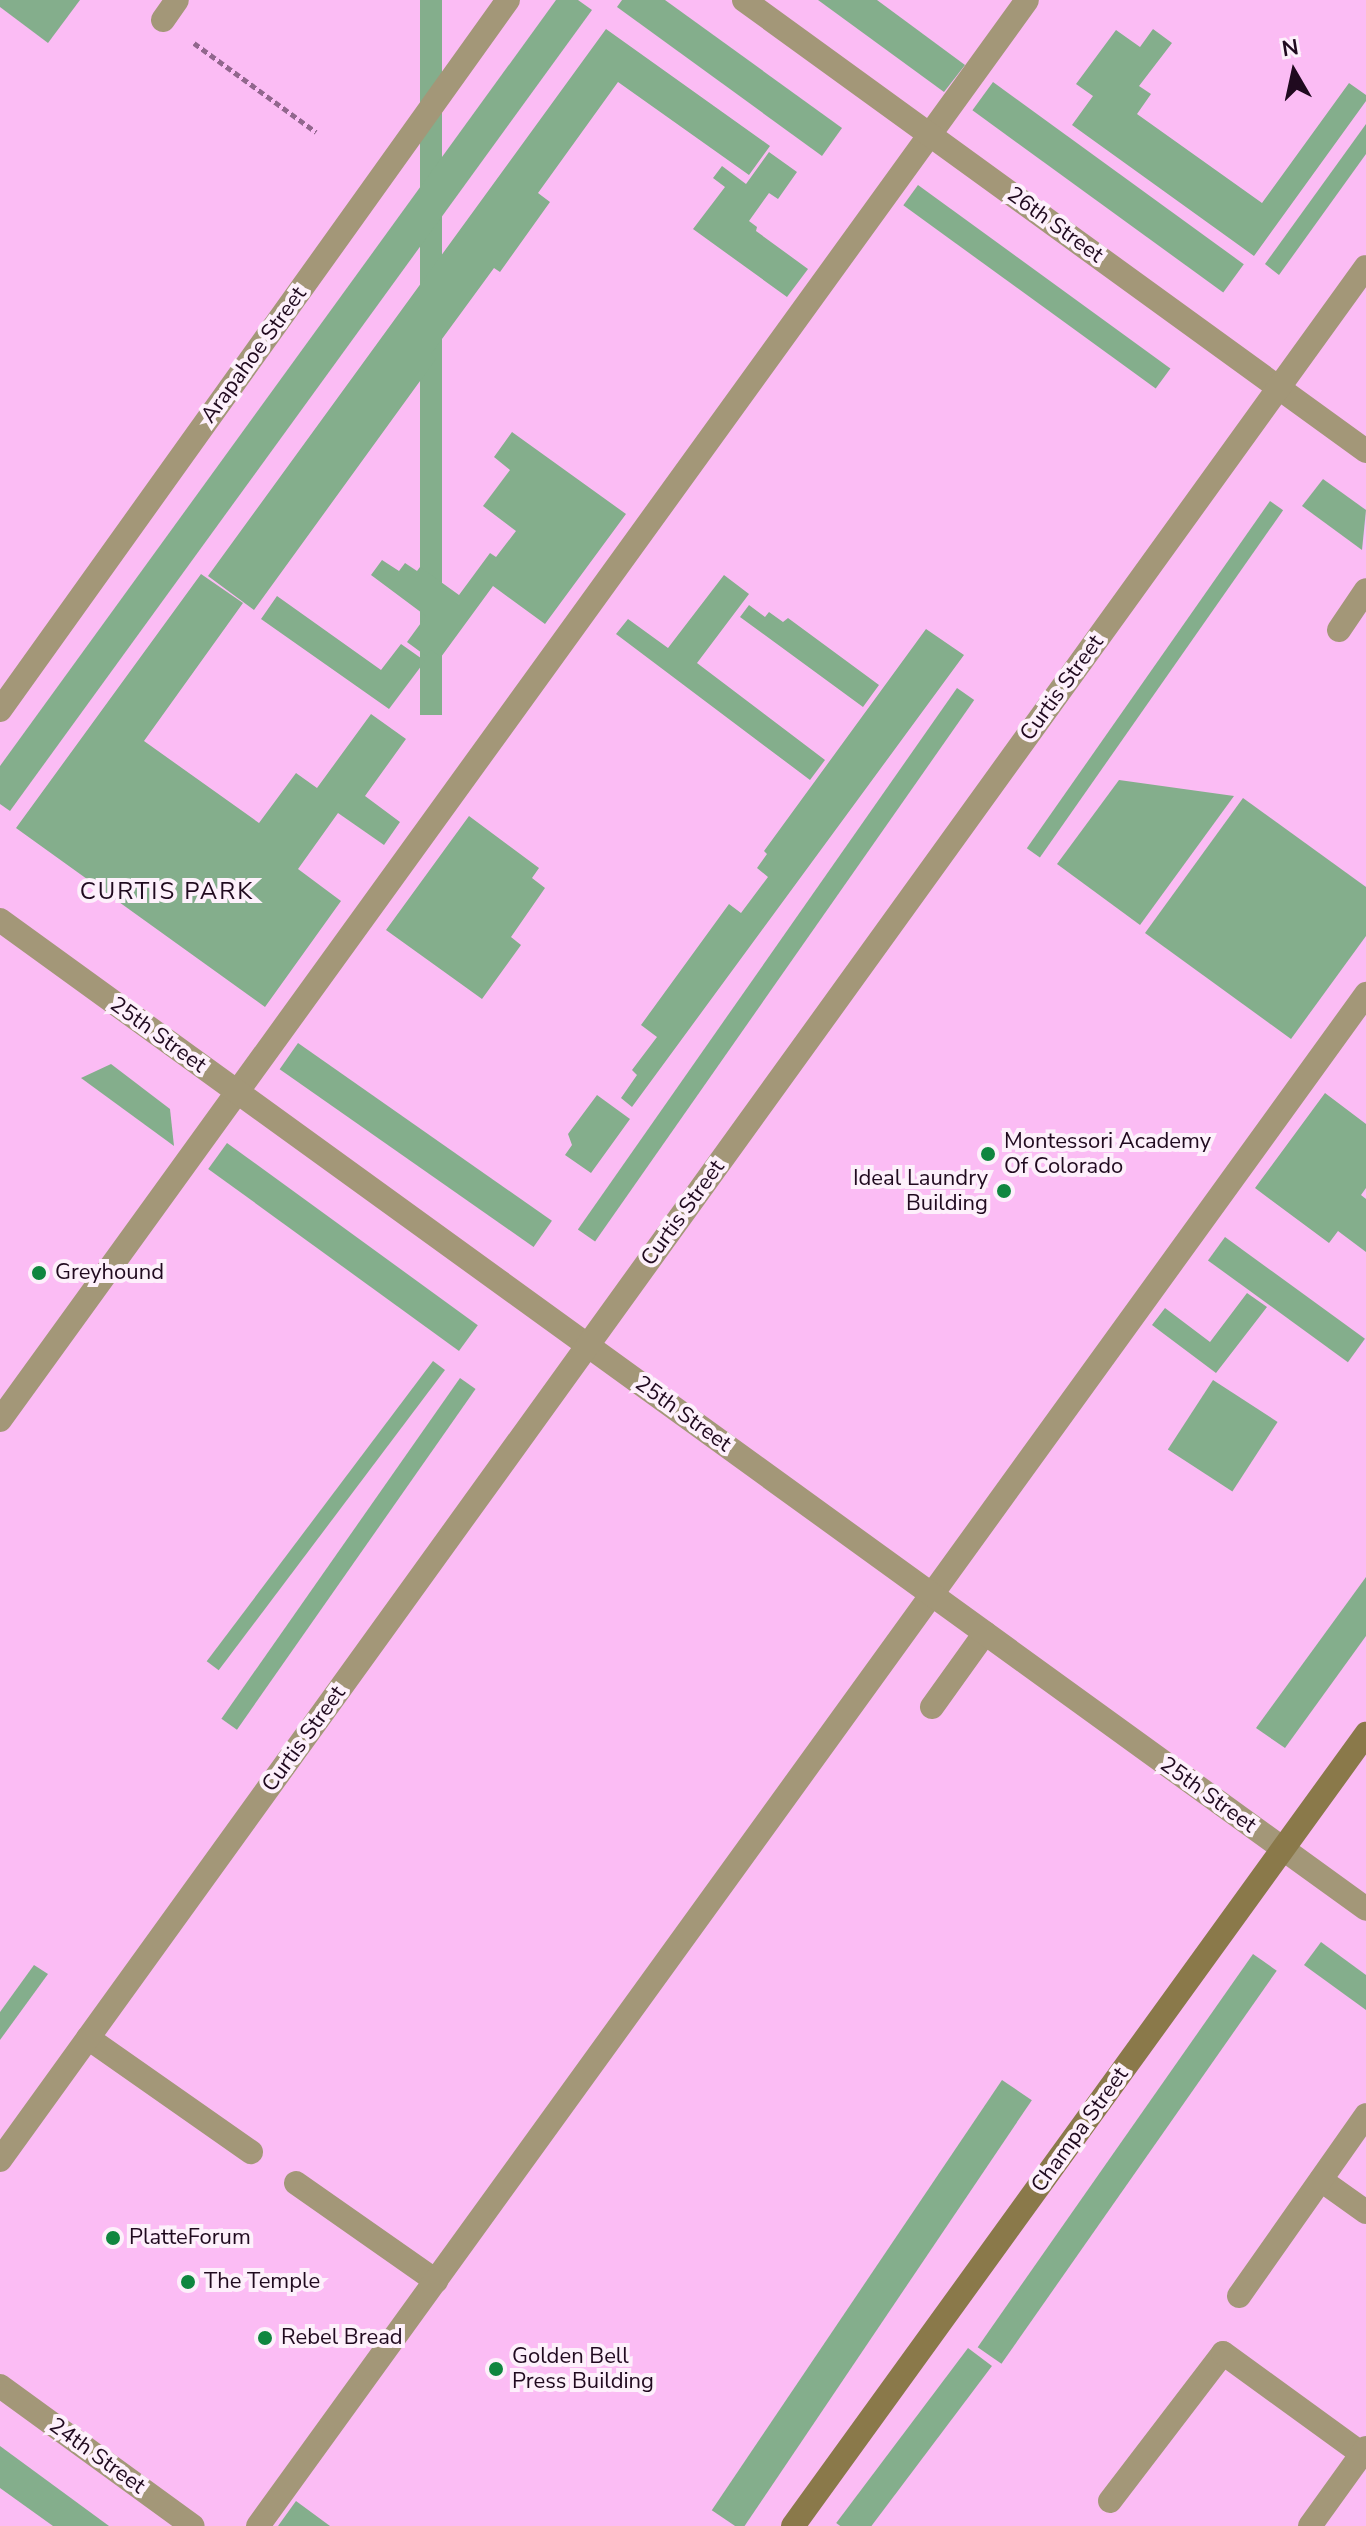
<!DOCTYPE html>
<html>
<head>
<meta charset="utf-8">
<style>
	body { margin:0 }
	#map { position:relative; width:1366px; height:2526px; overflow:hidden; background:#fbbcf4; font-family:"Nunito Sans",sans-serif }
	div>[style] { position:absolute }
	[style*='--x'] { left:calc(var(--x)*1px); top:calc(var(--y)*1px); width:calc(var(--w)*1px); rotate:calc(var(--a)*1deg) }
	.green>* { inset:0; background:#84ae8c; transform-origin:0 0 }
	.path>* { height:5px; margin-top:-2.5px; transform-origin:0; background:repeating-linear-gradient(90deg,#91668d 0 6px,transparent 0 10px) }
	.service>* { height:24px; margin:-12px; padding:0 12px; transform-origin:12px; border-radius:12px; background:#a39778 }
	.minor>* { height:24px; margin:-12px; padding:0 12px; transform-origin:12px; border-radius:12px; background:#a39778 }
	.tertiary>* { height:24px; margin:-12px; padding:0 12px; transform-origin:12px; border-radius:12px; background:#a39778 }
	.secondary>* { height:24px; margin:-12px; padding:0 12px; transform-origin:12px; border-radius:12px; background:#8a794a }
	.dots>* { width:22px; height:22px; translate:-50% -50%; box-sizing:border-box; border:4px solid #fdf0fb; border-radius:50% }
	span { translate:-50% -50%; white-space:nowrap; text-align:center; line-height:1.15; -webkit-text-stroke:8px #fdf0fb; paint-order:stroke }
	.street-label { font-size:22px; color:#200a1f }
	.poi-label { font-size:22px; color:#200a1f }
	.left { translate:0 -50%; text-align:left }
	.right { translate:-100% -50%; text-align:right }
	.neighbourhood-label { font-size:24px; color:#200a1f; letter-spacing:2px }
	.north { position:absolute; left:1254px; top:32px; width:80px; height:80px; -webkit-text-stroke:6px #fdf0fb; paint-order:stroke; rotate:351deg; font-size:22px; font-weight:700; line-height:32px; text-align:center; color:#200a1f }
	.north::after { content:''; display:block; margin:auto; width:28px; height:36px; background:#200a1f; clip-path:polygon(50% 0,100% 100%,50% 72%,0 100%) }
</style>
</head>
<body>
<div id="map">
	<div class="green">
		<div style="clip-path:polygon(0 0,80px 0,48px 43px,0 7px)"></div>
		<div style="left:420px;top:0;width:22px;height:715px"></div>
		<div style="clip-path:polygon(556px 0,578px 0,592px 10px,10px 811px,0 804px,0 766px)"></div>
		<div style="clip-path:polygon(622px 0,665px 0,842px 128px,822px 156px,617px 7px)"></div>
		<div style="clip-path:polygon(818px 0,877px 0,965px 65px,944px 92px)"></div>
		<div style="clip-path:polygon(606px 29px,770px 146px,749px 175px,618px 82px,538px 193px,550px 202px,500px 272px,494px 268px,431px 354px,436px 359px,254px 610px,208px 576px)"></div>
		<div style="clip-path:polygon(1153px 29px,1172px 43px,1139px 86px,1151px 94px,1137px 114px,1262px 203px,1349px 83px,1366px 95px,1366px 101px,1254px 256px,1072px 125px,1093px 96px,1076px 84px,1116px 30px,1140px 47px)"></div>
		<div style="left:993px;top:82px;width:310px;height:35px;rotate:36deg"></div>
		<div style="clip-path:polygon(1366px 124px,1366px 154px,1279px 275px,1265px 264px)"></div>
		<div style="clip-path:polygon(769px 152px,797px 172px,778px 199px,769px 193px,749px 221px,757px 227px,756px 231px,808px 269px,787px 297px,693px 229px,725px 187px,713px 178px,722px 166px,746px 184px)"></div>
		<div style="left:918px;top:185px;width:312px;height:25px;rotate:36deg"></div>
		<div style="clip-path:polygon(512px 432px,626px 514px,545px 624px,493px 586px,441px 657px,431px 650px,426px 656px,407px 642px,426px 616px,371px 575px,382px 560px,399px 571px,405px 563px,417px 571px,420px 567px,459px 595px,490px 553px,496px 557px,516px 531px,483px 506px,510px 470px,494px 457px)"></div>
		<div style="clip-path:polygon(1323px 479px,1366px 510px,1362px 550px,1302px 506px)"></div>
		<div style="left:1270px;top:501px;width:16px;height:424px;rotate:35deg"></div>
		<div style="clip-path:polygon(201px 574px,243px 603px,144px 741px,259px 823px,296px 773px,317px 788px,371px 714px,406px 739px,365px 796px,400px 822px,384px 845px,338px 813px,298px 869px,341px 901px,265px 1007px,16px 828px)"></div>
		<div style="clip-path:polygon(724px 575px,749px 594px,697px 663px,825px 760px,810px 780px,616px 634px,628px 619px,668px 648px)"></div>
		<div style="clip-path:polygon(277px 596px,381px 670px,401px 644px,425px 661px,389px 709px,261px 619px)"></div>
		<div style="clip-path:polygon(749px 605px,765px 617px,769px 612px,783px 622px,788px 618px,879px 685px,863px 707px,740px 617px)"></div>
		<div style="clip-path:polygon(926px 629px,964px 655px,632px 1107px,621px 1098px,637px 1075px,632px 1070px,657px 1037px,641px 1025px,729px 904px,741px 913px,768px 877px,757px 868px,767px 854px,764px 851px)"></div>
		<div style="left:957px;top:688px;width:21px;height:661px;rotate:35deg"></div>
		<div style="clip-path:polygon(1119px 780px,1234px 796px,1140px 925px,1057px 864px)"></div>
		<div style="clip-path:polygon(1243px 798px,1366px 887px,1366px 936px,1291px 1039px,1145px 933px)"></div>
		<div style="clip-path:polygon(469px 816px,539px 868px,532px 878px,545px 888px,511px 937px,521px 945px,482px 999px,386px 930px)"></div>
		<div style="left:298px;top:1043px;width:310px;height:32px;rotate:35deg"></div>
		<div style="clip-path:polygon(111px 1064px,170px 1109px,174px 1146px,81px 1078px)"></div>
		<div style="clip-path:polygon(1325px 1093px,1366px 1124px,1366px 1188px,1361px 1195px,1366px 1199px,1366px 1252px,1338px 1231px,1329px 1243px,1255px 1188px)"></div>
		<div style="clip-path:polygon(597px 1095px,630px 1119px,591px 1173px,565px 1155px,572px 1145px,568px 1134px)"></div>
		<div style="left:227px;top:1143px;width:310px;height:32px;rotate:36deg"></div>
		<div style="left:1225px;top:1237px;width:173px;height:29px;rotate:36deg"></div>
		<div style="clip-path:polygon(1247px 1293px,1267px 1307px,1216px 1373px,1152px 1325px,1165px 1308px,1210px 1342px)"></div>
		<div style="left:433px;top:1361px;width:15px;height:376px;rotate:37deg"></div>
		<div style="left:460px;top:1378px;width:19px;height:416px;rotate:35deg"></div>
		<div style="left:1213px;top:1380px;width:77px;height:83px;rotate:33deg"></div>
		<div style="clip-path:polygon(1366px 1577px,1366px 1636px,1285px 1748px,1256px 1728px)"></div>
		<div style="clip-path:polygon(1321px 1942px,1366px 1975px,1366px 2010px,1304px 1965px)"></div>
		<div style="left:1253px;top:1954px;width:29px;height:480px;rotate:35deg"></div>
		<div style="clip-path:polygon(34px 1965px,48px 1974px,0 2040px,0 2012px)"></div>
		<div style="left:1002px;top:2080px;width:36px;height:519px;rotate:34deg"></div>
		<div style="left:968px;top:2348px;width:30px;height:219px;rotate:37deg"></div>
		<div style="clip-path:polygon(0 2446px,109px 2526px,53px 2526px,0 2488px)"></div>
		<div style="clip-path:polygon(296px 2501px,330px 2526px,278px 2526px)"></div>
	</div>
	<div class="path">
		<div style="--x:194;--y:43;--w:151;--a:36.1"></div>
	</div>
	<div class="service">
		<div style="--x:163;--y:20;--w:24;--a:-55"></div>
		<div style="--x:1339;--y:630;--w:48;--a:-56"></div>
		<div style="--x:0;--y:1420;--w:1752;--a:-54.12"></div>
		<div style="--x:932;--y:1707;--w:91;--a:-54.4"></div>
		<div style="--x:88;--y:2038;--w:199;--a:35"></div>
		<div style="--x:1321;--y:2180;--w:55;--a:35.4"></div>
		<div style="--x:296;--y:2183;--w:171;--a:35"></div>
		<div style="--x:1239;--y:2296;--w:221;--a:-54.9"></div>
		<div style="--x:1110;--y:2501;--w:186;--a:-52.6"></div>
		<div style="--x:1223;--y:2353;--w:172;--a:36"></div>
		<div style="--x:258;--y:2526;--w:1891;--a:-54.12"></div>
		<div style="--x:1310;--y:2526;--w:96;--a:-54.3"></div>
	</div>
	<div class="minor">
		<div style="--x:744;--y:0;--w:768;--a:35.95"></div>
		<div style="--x:0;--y:920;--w:1686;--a:35.9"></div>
		<div style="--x:0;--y:2160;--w:2334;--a:-54.19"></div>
		<div style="--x:0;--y:2386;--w:238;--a:36"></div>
	</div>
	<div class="tertiary">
		<div style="--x:0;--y:710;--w:873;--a:-54.42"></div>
	</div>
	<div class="secondary">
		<div style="--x:793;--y:2526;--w:978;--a:-54.11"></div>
	</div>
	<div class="dots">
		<div style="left:988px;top:1154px;background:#0f863f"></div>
		<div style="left:1004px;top:1191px;background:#0f863f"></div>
		<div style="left:39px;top:1273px;background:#0f863f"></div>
		<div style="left:113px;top:2238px;background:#0f863f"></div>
		<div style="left:188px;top:2282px;background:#0f863f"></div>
		<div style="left:265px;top:2338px;background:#0f863f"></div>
		<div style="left:496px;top:2369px;background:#0f863f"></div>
	</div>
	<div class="street-label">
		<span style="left:1055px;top:225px;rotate:36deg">26th Street</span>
		<span style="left:254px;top:355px;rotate:-54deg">Arapahoe Street</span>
		<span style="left:1062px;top:688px;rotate:-54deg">Curtis Street</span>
		<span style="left:158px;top:1035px;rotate:36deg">25th Street</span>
		<span style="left:683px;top:1213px;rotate:-54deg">Curtis Street</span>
		<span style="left:683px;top:1414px;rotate:36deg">25th Street</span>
		<span style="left:304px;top:1739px;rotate:-54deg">Curtis Street</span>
		<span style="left:1208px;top:1795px;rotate:36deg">25th Street</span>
		<span style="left:1080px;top:2130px;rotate:-54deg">Champa Street</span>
		<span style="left:97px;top:2456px;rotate:36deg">24th Street</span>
	</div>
	<div class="poi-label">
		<span class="left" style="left:1004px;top:1154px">Montessori Academy<br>Of Colorado</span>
		<span class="right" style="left:988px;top:1191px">Ideal Laundry<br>Building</span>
		<span class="left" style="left:55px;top:1273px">Greyhound</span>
		<span class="left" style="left:129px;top:2238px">PlatteForum</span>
		<span class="left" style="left:204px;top:2282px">The Temple</span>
		<span class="left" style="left:281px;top:2338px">Rebel Bread</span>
		<span class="left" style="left:512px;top:2369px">Golden Bell<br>Press Building</span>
	</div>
	<div class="neighbourhood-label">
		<span style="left:167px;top:892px">CURTIS PARK</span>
	</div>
	<div class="north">N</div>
</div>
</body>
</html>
